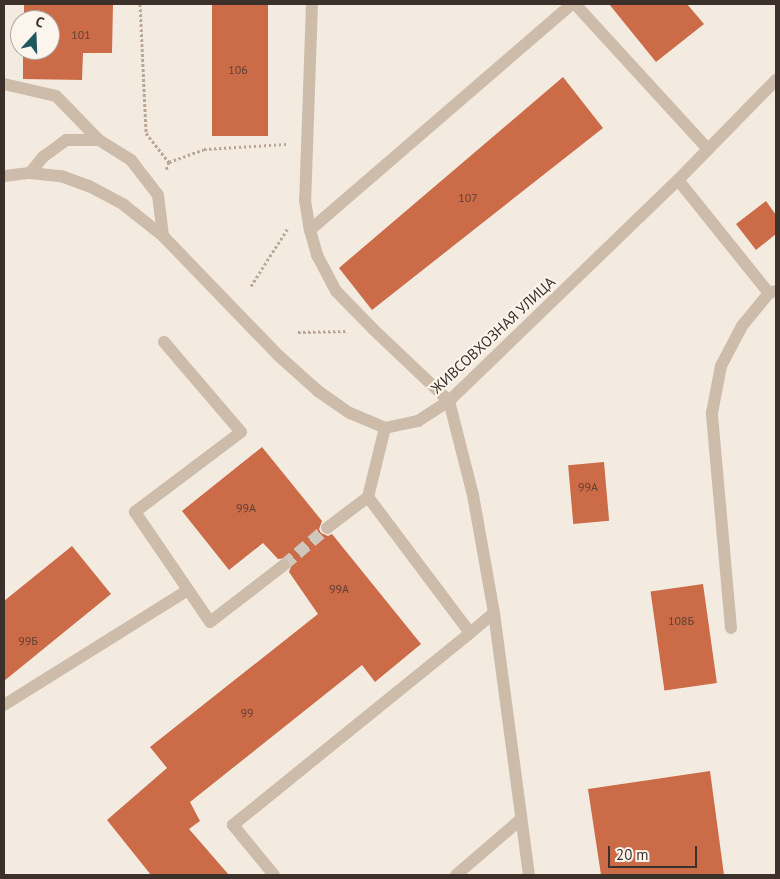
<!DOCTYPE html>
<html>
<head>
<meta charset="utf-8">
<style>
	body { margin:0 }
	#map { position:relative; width:780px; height:879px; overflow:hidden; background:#f4ebe0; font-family:"PT Sans",sans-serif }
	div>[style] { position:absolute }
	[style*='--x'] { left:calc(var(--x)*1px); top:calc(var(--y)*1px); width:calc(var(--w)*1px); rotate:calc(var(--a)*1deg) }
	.building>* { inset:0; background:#cb6b48; transform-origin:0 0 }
	.minor-tunnel>* { height:12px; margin-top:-6px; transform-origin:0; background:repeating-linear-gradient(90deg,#cfc6bc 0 12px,transparent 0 18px) }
	.path>* { height:3px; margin-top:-1.5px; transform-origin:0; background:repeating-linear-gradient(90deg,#baa695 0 2.5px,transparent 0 5px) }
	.minor>* { height:12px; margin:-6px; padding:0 6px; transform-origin:6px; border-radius:6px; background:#cebcab }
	span { translate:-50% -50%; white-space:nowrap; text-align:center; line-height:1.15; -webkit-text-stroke:4px #fbf5ed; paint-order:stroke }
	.number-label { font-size:12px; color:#5f3f32 }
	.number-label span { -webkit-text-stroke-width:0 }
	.street-label { font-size:15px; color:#3b302a }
	.frame { position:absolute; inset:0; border:5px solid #3b302a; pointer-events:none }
	.north { position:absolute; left:10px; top:10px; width:50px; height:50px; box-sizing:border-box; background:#fbf5ed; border:1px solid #aea69f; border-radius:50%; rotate:20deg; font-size:14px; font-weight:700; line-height:20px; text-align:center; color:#3b302a }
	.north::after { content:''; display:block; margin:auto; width:18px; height:22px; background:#1d595f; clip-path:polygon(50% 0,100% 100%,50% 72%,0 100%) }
	.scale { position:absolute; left:608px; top:846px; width:89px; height:22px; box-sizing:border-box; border:2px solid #3b302a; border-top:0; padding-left:6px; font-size:15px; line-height:18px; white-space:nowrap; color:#3b302a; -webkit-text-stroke:4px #fbf5ed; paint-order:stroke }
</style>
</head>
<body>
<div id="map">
	<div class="building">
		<div style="clip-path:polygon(24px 4px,113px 4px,112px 53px,83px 53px,82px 80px,23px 79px,23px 50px,50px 50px,50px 20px,24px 20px)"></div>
		<div style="left:212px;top:4px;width:56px;height:132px"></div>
		<div style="clip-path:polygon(609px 4px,687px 4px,704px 24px,656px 62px)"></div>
		<div style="clip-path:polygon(563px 77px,603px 128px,372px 310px,339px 268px)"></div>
		<div style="clip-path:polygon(766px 201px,776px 215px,776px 234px,756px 250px,736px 224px)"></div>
		<div style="clip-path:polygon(262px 447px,322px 521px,319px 529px,321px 533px,328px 536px,332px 534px,421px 644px,375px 682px,362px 665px,190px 802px,200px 821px,189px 829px,229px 875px,151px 875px,107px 820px,167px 768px,150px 747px,318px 614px,289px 572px,292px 564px,288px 558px,278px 559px,263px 543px,229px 570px,182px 511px)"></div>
		<div style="left:604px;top:462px;width:59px;height:36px;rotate:85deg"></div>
		<div style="clip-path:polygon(72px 546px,111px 594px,4px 681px,4px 601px)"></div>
		<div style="left:703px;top:584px;width:100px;height:53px;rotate:82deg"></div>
		<div style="clip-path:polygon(710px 771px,724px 875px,601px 875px,588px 789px)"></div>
	</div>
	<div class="minor-tunnel">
		<div style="--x:284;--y:565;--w:57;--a:-40.7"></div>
	</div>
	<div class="path">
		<div style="--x:140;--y:4;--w:129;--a:87.3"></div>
		<div style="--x:146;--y:133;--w:37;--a:52"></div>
		<div style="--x:169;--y:162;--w:9;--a:111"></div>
		<div style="--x:169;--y:162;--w:37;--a:-20"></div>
		<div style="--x:204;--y:149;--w:82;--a:-3.5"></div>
		<div style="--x:251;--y:286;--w:69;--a:-57.5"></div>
		<div style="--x:298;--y:332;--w:48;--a:-1.2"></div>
	</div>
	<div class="minor">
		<div style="--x:312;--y:4;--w:196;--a:92"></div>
		<div style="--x:305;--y:200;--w:30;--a:81"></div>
		<div style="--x:310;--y:230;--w:26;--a:74"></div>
		<div style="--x:317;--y:255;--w:41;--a:62.2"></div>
		<div style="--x:336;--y:291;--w:54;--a:45.7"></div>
		<div style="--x:374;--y:330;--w:103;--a:43.4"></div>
		<div style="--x:449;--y:401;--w:97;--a:75.7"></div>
		<div style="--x:473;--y:495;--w:120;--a:79.9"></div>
		<div style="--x:494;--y:613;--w:264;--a:82.4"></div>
		<div style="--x:575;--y:4;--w:197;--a:47.5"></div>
		<div style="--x:4;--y:84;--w:53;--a:13"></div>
		<div style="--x:56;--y:96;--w:62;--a:45.7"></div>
		<div style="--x:99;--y:140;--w:38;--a:32"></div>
		<div style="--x:131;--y:160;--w:44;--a:52.4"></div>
		<div style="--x:158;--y:195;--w:41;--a:83"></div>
		<div style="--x:30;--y:173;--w:21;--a:-51"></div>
		<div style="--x:43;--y:157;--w:29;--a:-36"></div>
		<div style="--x:66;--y:140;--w:33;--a:0"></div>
		<div style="--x:4;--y:176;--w:26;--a:-7"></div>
		<div style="--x:30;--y:173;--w:31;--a:6"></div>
		<div style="--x:61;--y:176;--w:30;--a:20"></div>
		<div style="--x:89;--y:186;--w:40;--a:28"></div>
		<div style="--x:124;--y:205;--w:50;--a:38.5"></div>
		<div style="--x:163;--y:236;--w:167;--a:46"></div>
		<div style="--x:279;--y:356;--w:52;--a:41.9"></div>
		<div style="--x:318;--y:391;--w:39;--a:35"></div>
		<div style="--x:350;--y:413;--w:38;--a:23"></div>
		<div style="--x:385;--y:428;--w:34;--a:-12"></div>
		<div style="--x:418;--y:421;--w:37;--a:-33"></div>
		<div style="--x:449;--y:401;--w:318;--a:-44"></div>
		<div style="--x:678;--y:180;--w:140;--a:-45.6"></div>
		<div style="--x:678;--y:180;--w:145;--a:51.2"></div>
		<div style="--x:769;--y:293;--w:7;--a:-16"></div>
		<div style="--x:310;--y:230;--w:346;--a:-40.8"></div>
		<div style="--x:164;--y:342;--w:118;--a:49.5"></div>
		<div style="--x:241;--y:432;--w:133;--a:143"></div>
		<div style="--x:135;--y:512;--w:133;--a:55.7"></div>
		<div style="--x:210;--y:622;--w:93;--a:-37.6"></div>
		<div style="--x:368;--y:497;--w:170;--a:53.1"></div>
		<div style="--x:470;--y:633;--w:31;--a:-40"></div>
		<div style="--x:327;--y:528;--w:51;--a:-37.1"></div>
		<div style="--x:368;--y:497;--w:71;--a:-76.2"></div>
		<div style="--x:731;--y:628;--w:216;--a:-95.1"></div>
		<div style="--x:712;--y:413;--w:48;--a:-79.2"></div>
		<div style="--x:721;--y:366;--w:45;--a:-62.3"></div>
		<div style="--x:742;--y:326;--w:43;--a:-50.7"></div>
		<div style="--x:4;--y:705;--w:217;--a:-32"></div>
		<div style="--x:274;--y:875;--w:65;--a:-129.4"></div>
		<div style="--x:233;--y:825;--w:305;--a:-39"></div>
		<div style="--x:456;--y:875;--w:86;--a:-40.7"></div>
	</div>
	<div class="number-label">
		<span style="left:81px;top:35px">101</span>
		<span style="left:238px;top:70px">106</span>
		<span style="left:468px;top:198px">107</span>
		<span style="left:588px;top:487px">99А</span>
		<span style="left:246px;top:508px">99А</span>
		<span style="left:339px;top:589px">99А</span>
		<span style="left:681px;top:621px">108Б</span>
		<span style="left:28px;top:641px">99Б</span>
		<span style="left:247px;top:713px">99</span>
	</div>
	<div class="street-label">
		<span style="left:493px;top:335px;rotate:-43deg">ЖИВСОВХОЗНАЯ УЛИЦА</span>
	</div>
	<div class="frame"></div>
	<div class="north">С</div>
	<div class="scale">20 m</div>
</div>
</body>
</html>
